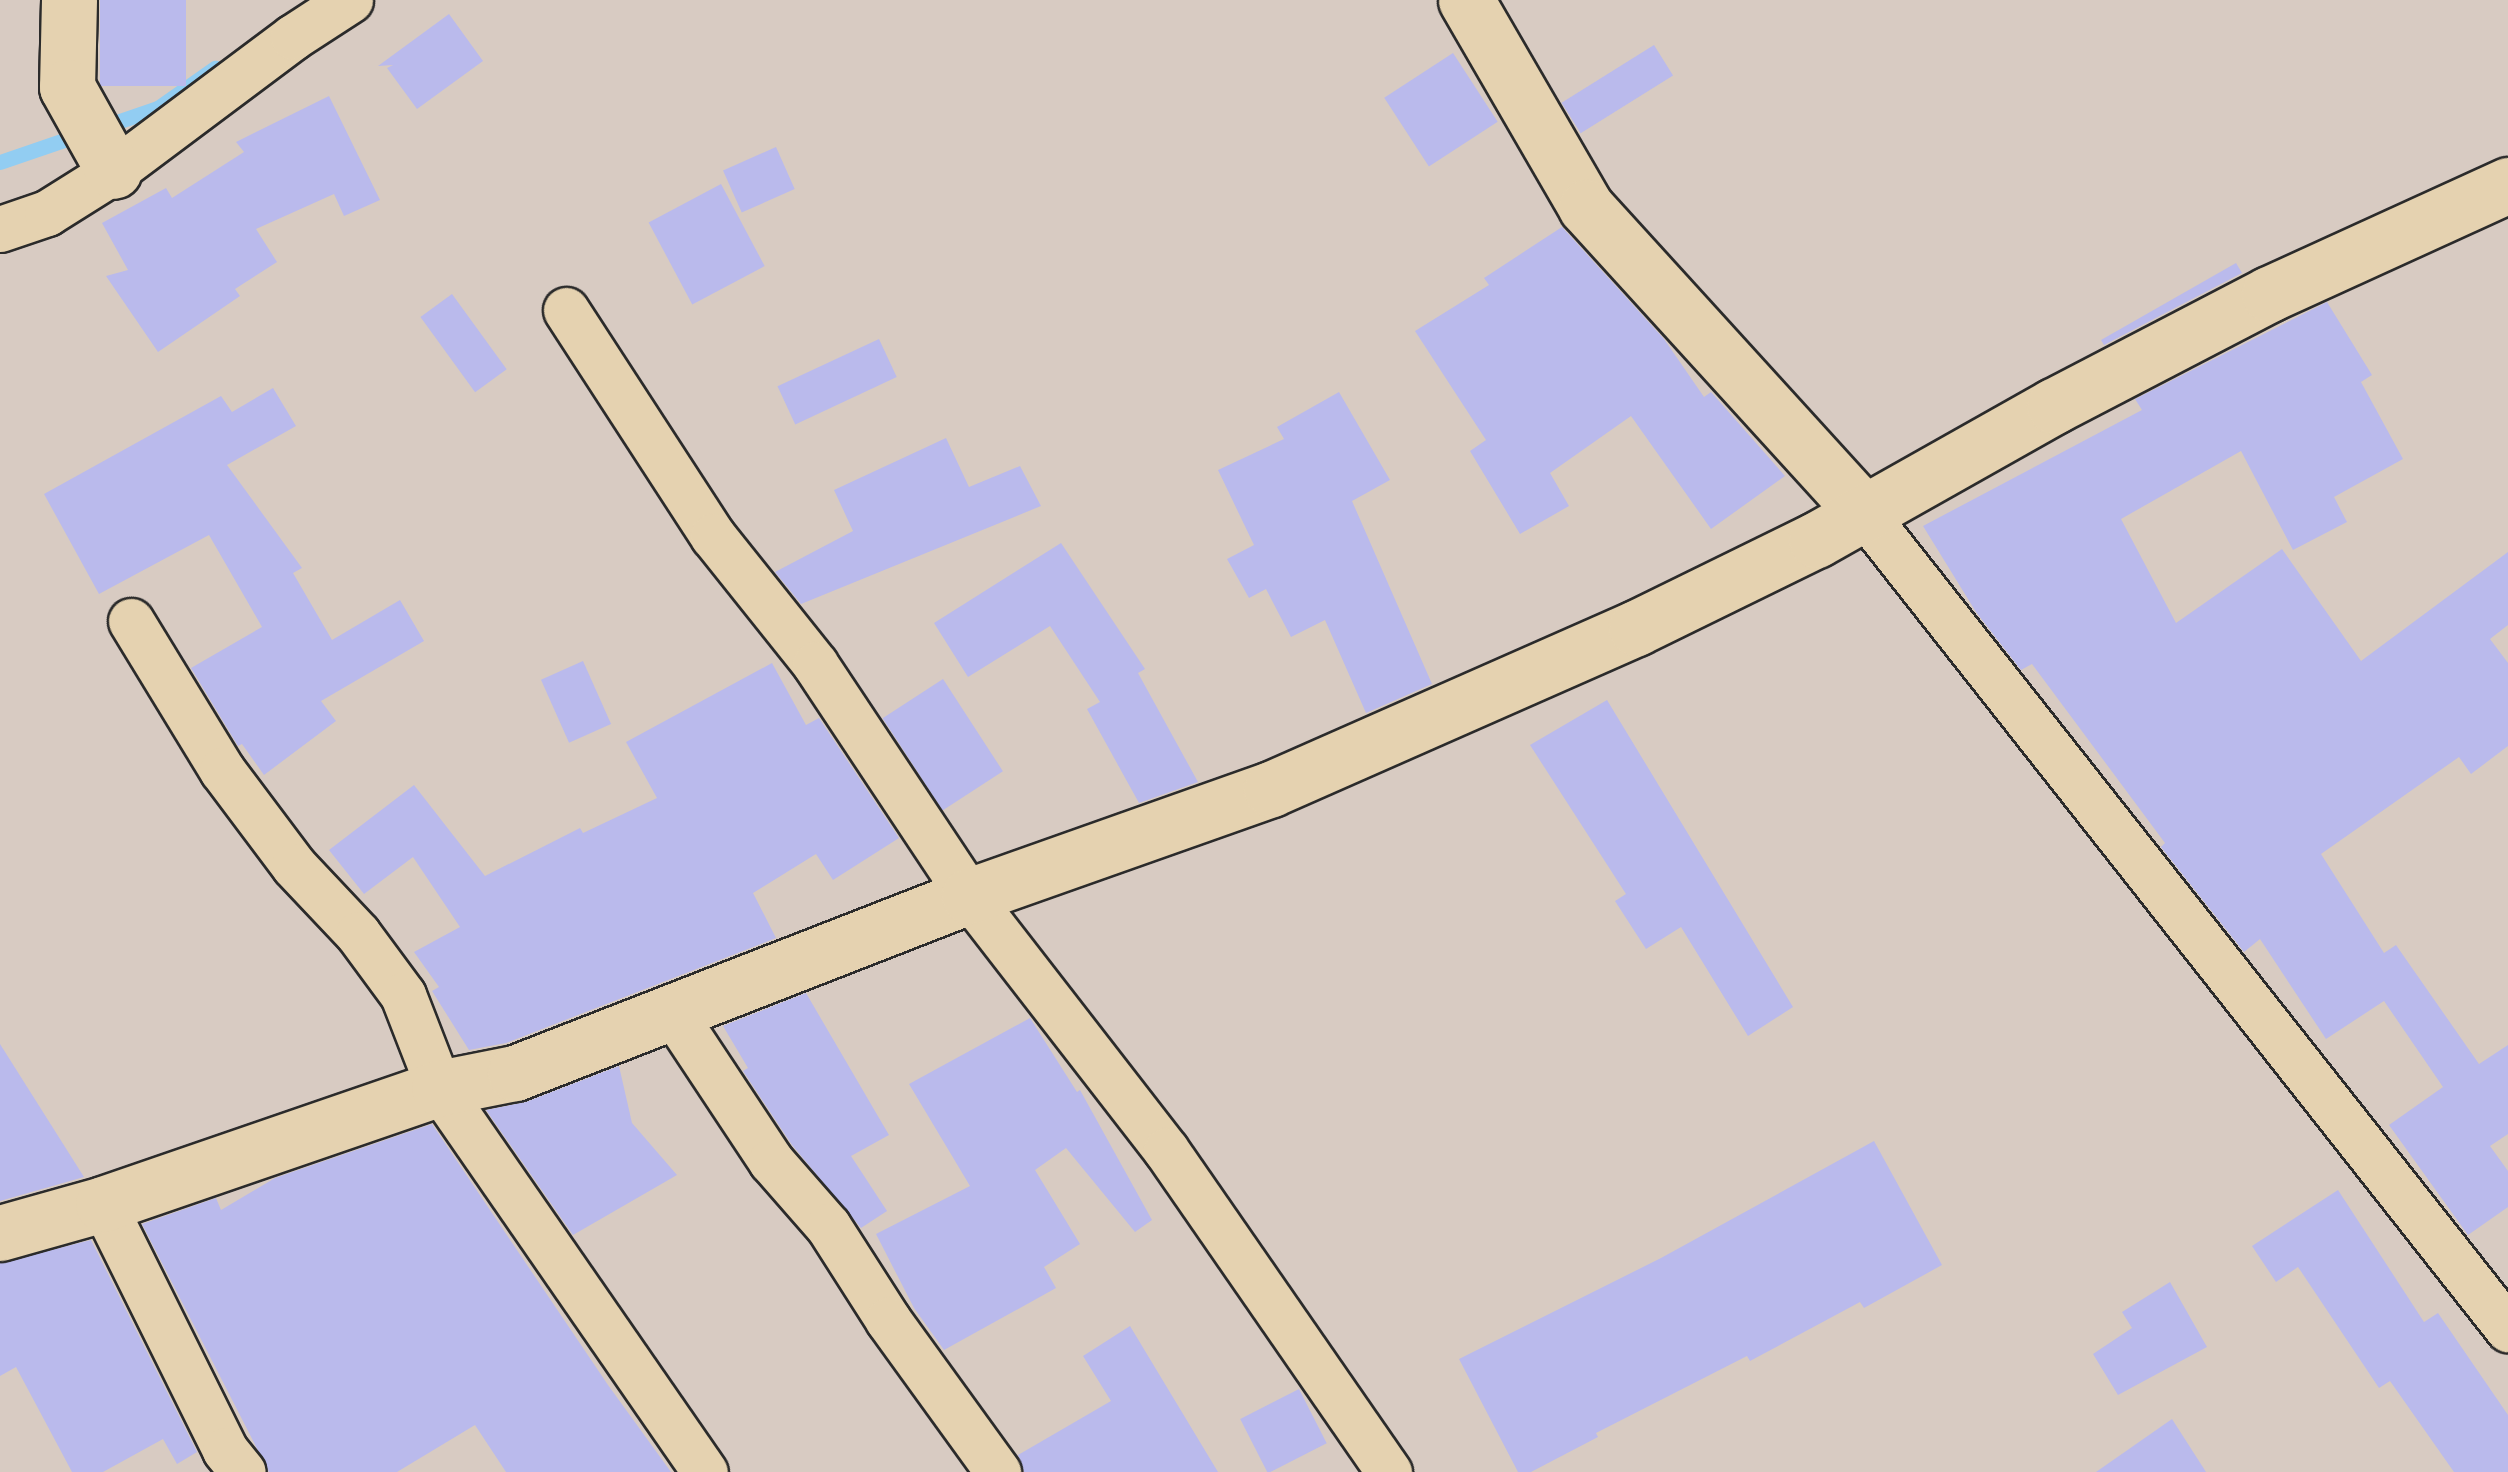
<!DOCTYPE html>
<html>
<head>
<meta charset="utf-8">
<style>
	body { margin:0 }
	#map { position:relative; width:2508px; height:1472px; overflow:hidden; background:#d8cbc2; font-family:Caveat,sans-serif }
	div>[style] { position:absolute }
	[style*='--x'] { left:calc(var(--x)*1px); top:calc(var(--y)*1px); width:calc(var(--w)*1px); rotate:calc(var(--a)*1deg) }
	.stream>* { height:15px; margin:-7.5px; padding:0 7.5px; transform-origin:7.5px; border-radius:7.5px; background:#92cdf2 }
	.building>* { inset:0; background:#babaec; transform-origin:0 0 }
	.roads { filter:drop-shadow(2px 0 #2b2b2b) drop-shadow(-2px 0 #2b2b2b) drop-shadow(0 2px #2b2b2b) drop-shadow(0 -2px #2b2b2b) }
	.minor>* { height:45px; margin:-22.5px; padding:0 22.5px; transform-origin:22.5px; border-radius:22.5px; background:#e5d2b0 }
	.tertiary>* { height:55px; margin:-27.5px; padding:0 27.5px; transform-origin:27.5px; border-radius:27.5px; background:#e5d2b0 }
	span { translate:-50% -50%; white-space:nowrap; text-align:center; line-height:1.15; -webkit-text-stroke:8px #e5d2b0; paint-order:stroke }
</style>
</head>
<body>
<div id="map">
	<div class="stream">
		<div style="--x:0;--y:162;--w:167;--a:-18.9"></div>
		<div style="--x:158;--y:108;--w:70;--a:-35.1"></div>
	</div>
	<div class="building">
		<div style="left:100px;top:0;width:86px;height:86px"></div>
		<div style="clip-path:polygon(449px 14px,483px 61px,417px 109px,387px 68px,393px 65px,378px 66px)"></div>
		<div style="left:1654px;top:45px;width:36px;height:109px;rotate:58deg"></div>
		<div style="left:1453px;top:53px;width:82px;height:82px;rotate:57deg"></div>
		<div style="clip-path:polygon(329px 96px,380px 200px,344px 216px,334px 194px,256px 229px,277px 262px,235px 289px,240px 296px,158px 352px,106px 276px,128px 270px,102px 223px,166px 188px,172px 198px,244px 152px,236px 142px)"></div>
		<div style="left:776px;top:147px;width:46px;height:58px;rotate:66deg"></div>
		<div style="left:721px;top:184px;width:93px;height:82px;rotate:62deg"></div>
		<div style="clip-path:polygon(1562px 227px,1664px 339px,1704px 397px,1711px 392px,1785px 476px,1711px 529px,1631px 416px,1550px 473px,1569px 506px,1520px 534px,1470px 451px,1486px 440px,1415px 331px,1489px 285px,1484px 278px)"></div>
		<div style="clip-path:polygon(2236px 263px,2242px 273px,2104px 345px,2101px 340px)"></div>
		<div style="left:452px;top:294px;width:93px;height:39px;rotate:54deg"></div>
		<div style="clip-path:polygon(2327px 302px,2372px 375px,2361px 382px,2403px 459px,2334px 497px,2347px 522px,2293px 550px,2241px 451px,2121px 519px,2176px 623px,2282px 549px,2361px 661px,2508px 552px,2508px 625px,2490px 639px,2508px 663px,2508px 746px,2471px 774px,2459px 757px,2321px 854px,2384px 953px,2396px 945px,2479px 1064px,2508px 1045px,2508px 1134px,2490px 1146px,2508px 1171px,2508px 1207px,2468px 1235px,2389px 1125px,2443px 1087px,2384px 1001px,2326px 1039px,2260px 939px,2244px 952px,2161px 847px,2165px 843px,2032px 664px,2021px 670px,1976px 612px,1923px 526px,2142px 410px,2135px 399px)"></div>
		<div style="left:879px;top:339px;width:42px;height:112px;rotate:65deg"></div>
		<div style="clip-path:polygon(273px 388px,296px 426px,227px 465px,302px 568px,293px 573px,332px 640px,400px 600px,424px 641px,321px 701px,336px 721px,264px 775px,242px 744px,238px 746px,191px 668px,262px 627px,209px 535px,99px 594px,44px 494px,221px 396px,232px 412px)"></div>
		<div style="clip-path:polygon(1339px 392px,1390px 480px,1352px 501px,1432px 684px,1366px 713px,1325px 620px,1291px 637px,1266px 589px,1249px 598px,1227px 559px,1254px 545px,1218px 470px,1284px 439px,1277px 427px)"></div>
		<div style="clip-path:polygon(946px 438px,969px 487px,1020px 466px,1041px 506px,801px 604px,775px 572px,853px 531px,834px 490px)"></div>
		<div style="clip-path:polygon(1061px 543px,1145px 669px,1138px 673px,1198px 782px,1139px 803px,1087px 709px,1100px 702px,1050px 626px,968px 677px,934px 623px)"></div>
		<div style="left:583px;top:661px;width:69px;height:46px;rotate:66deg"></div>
		<div style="clip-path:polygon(772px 663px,806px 725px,819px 718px,899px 838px,833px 880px,816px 854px,753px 893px,776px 938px,506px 1043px,469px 1050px,432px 991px,439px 987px,414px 952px,460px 927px,413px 857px,364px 894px,329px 850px,414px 785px,485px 876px,580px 828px,583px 833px,657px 798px,626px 742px)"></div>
		<div style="left:943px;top:679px;width:110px;height:72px;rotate:57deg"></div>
		<div style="clip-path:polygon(1607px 700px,1793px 1007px,1748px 1036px,1681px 927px,1646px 949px,1615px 901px,1626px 894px,1530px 745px)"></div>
		<div style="clip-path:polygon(806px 993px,889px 1135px,851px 1156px,887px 1211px,861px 1228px,792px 1145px,743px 1071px,748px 1068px,723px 1026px)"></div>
		<div style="clip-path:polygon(1030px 1018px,1077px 1092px,1080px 1090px,1152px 1220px,1135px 1232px,1066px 1148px,1035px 1170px,1080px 1244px,1044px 1267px,1056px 1288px,944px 1350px,914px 1308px,876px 1234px,970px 1186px,909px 1084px)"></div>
		<div style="clip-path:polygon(0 1044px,84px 1177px,0 1201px)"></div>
		<div style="clip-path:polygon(619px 1066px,632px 1123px,677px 1175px,573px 1235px,486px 1110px,526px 1102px)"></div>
		<div style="clip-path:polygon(432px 1124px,608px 1385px,671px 1472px,506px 1472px,475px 1425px,397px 1472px,269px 1472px,142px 1224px,216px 1198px,221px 1210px,275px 1178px)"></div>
		<div style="clip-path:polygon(1874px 1141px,1942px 1265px,1864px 1308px,1860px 1302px,1750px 1361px,1747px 1356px,1596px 1433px,1598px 1437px,1531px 1472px,1518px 1472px,1459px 1359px,1661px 1258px)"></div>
		<div style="clip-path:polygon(2338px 1190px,2424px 1322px,2438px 1313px,2508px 1415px,2508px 1472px,2454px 1472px,2390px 1381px,2379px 1388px,2298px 1267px,2276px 1282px,2252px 1246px)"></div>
		<div style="clip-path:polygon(91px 1240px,197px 1452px,177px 1464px,163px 1439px,103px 1472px,72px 1472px,16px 1367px,0 1376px,0 1263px)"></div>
		<div style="clip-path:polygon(2170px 1282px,2207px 1347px,2118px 1395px,2093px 1354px,2132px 1328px,2122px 1312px)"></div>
		<div style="clip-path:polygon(1130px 1326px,1218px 1472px,1024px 1472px,1018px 1455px,1111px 1401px,1083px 1356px)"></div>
		<div style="left:1299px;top:1389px;width:61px;height:66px;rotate:63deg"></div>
		<div style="clip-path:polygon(2172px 1419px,2206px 1472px,2096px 1472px)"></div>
	</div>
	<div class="roads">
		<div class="minor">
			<div style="--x:0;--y:229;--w:50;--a:-18.8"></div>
			<div style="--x:47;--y:213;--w:79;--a:-32.1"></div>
			<div style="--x:114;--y:171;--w:224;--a:-36.8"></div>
			<div style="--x:293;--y:37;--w:68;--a:-33"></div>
			<div style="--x:566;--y:310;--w:270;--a:57"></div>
			<div style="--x:713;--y:536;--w:164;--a:51.4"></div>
			<div style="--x:815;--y:664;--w:278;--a:56.4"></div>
			<div style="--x:969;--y:896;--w:321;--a:52.2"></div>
			<div style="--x:1166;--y:1150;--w:392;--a:55.3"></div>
			<div style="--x:1864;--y:513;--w:1040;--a:51.72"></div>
			<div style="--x:131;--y:621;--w:175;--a:58.6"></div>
			<div style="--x:222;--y:770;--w:120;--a:53.1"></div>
			<div style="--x:294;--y:866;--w:93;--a:46.7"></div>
			<div style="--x:358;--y:934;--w:76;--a:53.6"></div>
			<div style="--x:403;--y:995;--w:100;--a:68.8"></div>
			<div style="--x:439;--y:1088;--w:467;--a:55.3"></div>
			<div style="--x:673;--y:1013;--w:178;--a:56.5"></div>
			<div style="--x:771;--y:1161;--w:86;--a:48.8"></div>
			<div style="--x:828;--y:1226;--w:112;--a:57.4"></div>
			<div style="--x:888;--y:1320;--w:188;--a:54.1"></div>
			<div style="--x:103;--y:1204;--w:275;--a:63.6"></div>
			<div style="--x:225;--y:1450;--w:28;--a:51"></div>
		</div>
		<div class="tertiary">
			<div style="--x:69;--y:0;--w:87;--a:91.3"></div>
			<div style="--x:67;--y:87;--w:96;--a:60.8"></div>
			<div style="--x:1466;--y:0;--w:239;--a:59.9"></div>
			<div style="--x:1586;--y:207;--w:413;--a:47.7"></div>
			<div style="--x:0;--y:1233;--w:107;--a:-15.7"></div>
			<div style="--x:103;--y:1204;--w:355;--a:-19"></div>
			<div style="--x:439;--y:1088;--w:77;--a:-11.2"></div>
			<div style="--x:515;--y:1073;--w:487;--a:-21.3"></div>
			<div style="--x:969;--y:896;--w:320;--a:-19.5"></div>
			<div style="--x:1271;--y:789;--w:399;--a:-23.8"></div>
			<div style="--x:1636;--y:628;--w:200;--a:-26.1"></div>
			<div style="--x:1816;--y:540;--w:273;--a:-29.4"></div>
			<div style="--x:2054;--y:406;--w:242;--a:-27.5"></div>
			<div style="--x:2269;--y:294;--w:263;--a:-24.5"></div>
		</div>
	</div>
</div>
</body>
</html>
